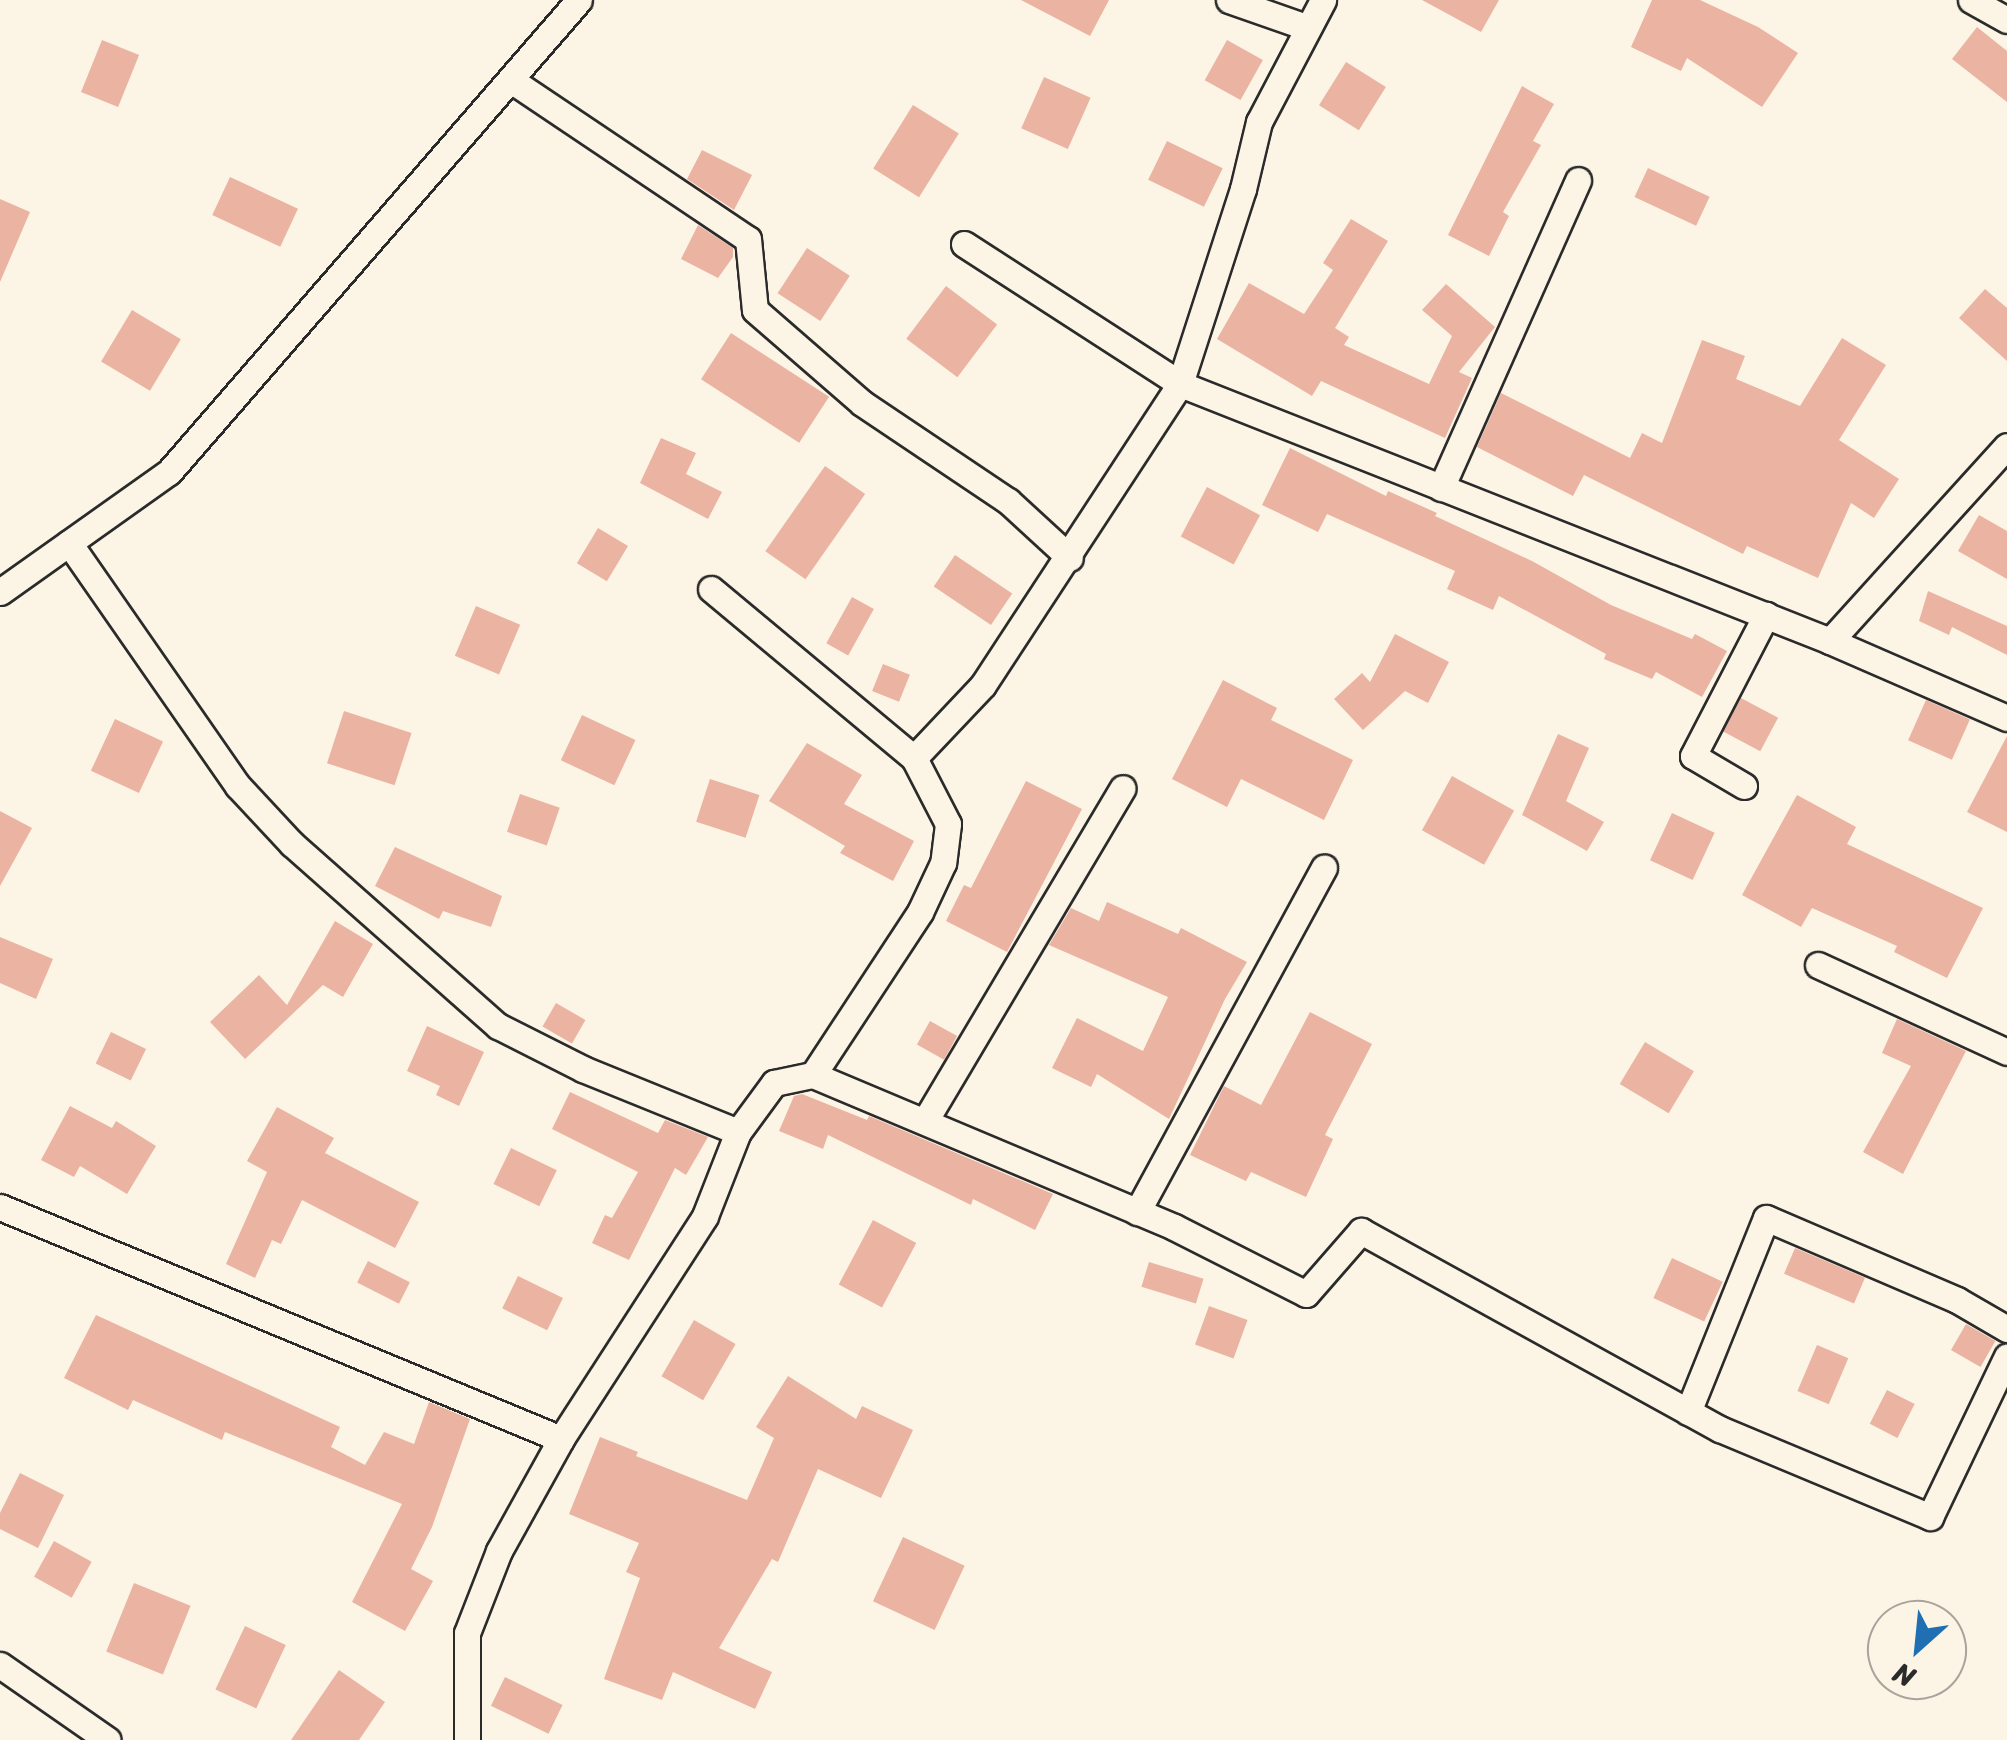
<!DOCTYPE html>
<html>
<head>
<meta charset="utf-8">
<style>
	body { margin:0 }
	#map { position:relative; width:2007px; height:1740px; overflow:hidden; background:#fcf5e5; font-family:Sriracha,sans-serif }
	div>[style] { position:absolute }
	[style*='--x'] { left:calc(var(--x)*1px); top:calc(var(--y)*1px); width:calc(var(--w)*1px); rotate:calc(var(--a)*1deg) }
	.building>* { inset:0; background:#ebb3a1; transform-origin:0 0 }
	.roads { filter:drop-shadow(2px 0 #2b2b2b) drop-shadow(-2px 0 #2b2b2b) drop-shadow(0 2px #2b2b2b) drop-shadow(0 -2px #2b2b2b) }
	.minor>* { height:25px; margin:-12.5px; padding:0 12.5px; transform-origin:12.5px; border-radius:12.5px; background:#fcf5e5 }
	span { translate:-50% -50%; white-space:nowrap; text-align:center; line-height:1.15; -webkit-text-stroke:9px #fcf5e5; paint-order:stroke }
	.north { position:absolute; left:1867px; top:1600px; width:100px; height:100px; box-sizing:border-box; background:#fcf5e5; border:2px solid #a8a49b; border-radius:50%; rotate:207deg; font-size:28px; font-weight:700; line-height:40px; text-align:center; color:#2b2b2b }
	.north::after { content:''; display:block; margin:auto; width:35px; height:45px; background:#1f6fb2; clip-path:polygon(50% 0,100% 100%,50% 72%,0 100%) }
</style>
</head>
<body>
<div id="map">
	<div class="building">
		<div style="clip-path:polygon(1021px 0,1109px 0,1090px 36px)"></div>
		<div style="clip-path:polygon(1422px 0,1499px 0,1481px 32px)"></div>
		<div style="clip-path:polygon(1652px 0,1700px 0,1758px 27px,1798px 53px,1762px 107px,1687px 58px,1681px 71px,1631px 47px)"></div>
		<div style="clip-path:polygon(1977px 27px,2007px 51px,2007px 102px,1952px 59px)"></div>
		<div style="left:102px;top:40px;width:40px;height:56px;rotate:22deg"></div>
		<div style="left:1227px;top:40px;width:41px;height:46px;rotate:29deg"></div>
		<div style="left:1346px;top:62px;width:47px;height:51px;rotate:32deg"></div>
		<div style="left:1044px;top:77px;width:51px;height:56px;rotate:24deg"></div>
		<div style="clip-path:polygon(1522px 86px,1554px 104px,1533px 141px,1541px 145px,1503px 212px,1509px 216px,1489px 256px,1448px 235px)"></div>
		<div style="left:913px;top:105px;width:54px;height:75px;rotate:32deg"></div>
		<div style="left:1167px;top:141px;width:62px;height:43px;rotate:26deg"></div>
		<div style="clip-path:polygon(702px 150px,752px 175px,734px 210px,687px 179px)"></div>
		<div style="left:1648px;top:168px;width:68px;height:32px;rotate:25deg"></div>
		<div style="left:230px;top:177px;width:75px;height:42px;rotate:25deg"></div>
		<div style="clip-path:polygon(0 199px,30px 212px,0 282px)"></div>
		<div style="clip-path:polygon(1351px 219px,1388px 241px,1335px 328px,1349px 337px,1344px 345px,1429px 384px,1452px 336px,1422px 310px,1446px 284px,1495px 327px,1459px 372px,1472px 378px,1445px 438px,1321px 381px,1312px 396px,1217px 339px,1249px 283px,1304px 314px,1333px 270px,1323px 263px)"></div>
		<div style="clip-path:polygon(698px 225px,733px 248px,733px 257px,718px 278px,681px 259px)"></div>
		<div style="left:807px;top:248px;width:51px;height:54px;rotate:33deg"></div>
		<div style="left:946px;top:286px;width:64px;height:66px;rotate:37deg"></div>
		<div style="clip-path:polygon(1985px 289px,2007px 308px,2007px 361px,1959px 318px)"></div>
		<div style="left:132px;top:310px;width:57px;height:60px;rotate:31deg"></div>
		<div style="left:731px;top:333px;width:117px;height:55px;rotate:33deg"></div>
		<div style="clip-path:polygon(1842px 338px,1886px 365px,1839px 440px,1899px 479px,1874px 518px,1851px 503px,1818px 578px,1747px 546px,1743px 554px,1584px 475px,1573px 496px,1477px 447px,1501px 393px,1630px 458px,1642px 433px,1662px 443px,1702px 340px,1745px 356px,1736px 379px,1800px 406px)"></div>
		<div style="clip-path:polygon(661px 438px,696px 453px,686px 474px,722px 492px,708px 519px,640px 483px)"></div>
		<div style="clip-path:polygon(1290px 448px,1386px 496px,1388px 491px,1437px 513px,1435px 516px,1532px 561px,1611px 605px,1692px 639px,1695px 634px,1727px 651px,1702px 697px,1656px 672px,1652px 679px,1604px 659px,1606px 654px,1499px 596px,1493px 610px,1447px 589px,1455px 571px,1327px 514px,1318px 532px,1262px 505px)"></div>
		<div style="left:825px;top:466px;width:49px;height:104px;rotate:35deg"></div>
		<div style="left:1207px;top:487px;width:60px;height:56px;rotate:28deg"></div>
		<div style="clip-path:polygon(1979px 515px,2007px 531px,2007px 579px,1958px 551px)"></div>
		<div style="left:598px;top:528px;width:35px;height:41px;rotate:31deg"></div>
		<div style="left:955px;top:555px;width:69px;height:38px;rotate:34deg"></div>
		<div style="clip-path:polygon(1928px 591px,2007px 626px,2007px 655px,1952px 627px,1949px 635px,1919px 621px)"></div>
		<div style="left:852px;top:597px;width:25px;height:53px;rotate:29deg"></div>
		<div style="left:476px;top:606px;width:48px;height:54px;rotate:23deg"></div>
		<div style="clip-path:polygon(1395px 634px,1449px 662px,1428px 703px,1405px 691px,1363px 730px,1334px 699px,1362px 673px,1370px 682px)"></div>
		<div style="left:883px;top:664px;width:29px;height:29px;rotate:22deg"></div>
		<div style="clip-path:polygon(1223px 680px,1277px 708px,1271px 720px,1353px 760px,1324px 820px,1241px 779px,1227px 807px,1172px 779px)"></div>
		<div style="left:1741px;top:698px;width:42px;height:38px;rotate:28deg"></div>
		<div style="left:1926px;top:700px;width:48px;height:44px;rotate:24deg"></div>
		<div style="left:344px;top:711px;width:71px;height:55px;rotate:18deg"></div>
		<div style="left:582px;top:715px;width:59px;height:50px;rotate:25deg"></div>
		<div style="left:115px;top:719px;width:53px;height:57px;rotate:25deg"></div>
		<div style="clip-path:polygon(1558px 734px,1589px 748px,1566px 801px,1604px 822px,1587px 851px,1522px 815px)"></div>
		<div style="clip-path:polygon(2007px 736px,2007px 832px,1967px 812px)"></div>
		<div style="clip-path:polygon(807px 743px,862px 775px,844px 804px,914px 841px,893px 881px,840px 853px,845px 846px,769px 801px)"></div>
		<div style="left:1452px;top:776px;width:71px;height:62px;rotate:29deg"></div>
		<div style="left:710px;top:779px;width:52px;height:45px;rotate:18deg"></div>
		<div style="clip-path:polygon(1026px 781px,1082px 809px,1007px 952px,946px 921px,964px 885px,971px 888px)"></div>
		<div style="left:520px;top:794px;width:42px;height:40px;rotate:19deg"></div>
		<div style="clip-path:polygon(1797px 795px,1856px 827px,1847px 844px,1983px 908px,1947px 978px,1894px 952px,1897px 946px,1812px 908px,1801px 927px,1742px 895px)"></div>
		<div style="clip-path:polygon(0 811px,32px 828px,0 886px)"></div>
		<div style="left:1672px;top:813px;width:47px;height:52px;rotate:25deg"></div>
		<div style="clip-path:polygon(395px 847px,502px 896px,491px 927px,443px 911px,439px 919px,375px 886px)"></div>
		<div style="clip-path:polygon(1107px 902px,1178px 934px,1181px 928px,1247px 962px,1225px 999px,1169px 1119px,1097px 1074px,1091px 1087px,1052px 1068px,1077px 1018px,1143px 1051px,1168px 997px,1049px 945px,1071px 908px,1099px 921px)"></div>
		<div style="clip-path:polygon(335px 921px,373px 944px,343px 997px,323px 985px,245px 1059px,210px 1022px,259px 975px,287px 1005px)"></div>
		<div style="clip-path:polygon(0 937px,53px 959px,36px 999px,0 983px)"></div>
		<div style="left:556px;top:1003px;width:34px;height:27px;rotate:30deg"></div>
		<div style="clip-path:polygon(1310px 1012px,1372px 1044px,1325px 1135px,1333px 1139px,1306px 1197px,1251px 1172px,1246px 1181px,1190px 1155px,1224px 1086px,1261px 1105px)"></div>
		<div style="clip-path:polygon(1897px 1019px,1966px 1051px,1903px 1174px,1863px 1152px,1911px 1066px,1882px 1053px)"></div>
		<div style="left:930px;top:1021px;width:31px;height:27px;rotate:29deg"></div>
		<div style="clip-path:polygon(427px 1026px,484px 1052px,459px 1106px,436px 1095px,440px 1086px,407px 1071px)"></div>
		<div style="left:111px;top:1032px;width:39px;height:35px;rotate:26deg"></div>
		<div style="left:1645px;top:1042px;width:57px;height:49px;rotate:31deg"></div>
		<div style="clip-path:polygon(570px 1092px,658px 1133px,665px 1120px,708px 1137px,686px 1175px,675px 1168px,629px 1260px,592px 1243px,605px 1215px,612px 1218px,638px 1172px,552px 1129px)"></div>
		<div style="clip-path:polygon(802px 1094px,867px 1120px,869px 1116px,1053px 1194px,1035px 1230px,973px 1199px,971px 1205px,828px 1135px,823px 1149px,779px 1131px,794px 1096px)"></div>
		<div style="clip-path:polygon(70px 1106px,112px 1128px,116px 1121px,156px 1146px,127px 1194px,80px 1166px,74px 1177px,41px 1160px)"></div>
		<div style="clip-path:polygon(277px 1107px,334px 1138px,325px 1153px,419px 1202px,395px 1248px,302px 1200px,281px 1244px,272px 1240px,255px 1278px,226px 1264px,267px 1172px,247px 1161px)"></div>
		<div style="left:511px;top:1148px;width:51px;height:40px;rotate:26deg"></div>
		<div style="left:873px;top:1220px;width:49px;height:73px;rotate:28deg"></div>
		<div style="left:1795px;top:1248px;width:76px;height:28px;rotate:23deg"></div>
		<div style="left:1672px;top:1258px;width:56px;height:44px;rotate:25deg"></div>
		<div style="left:368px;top:1261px;width:47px;height:24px;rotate:27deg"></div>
		<div style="left:1149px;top:1262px;width:57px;height:26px;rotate:17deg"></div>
		<div style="left:518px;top:1276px;width:50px;height:36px;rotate:26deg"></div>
		<div style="left:1209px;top:1306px;width:41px;height:41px;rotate:20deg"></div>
		<div style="clip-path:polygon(96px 1315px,340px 1427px,331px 1447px,365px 1465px,384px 1432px,414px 1444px,429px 1402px,470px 1419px,432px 1527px,411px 1569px,433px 1581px,405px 1631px,352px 1602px,402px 1504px,225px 1432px,222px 1440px,133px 1400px,128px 1410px,64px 1378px)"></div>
		<div style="left:694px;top:1320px;width:48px;height:65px;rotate:30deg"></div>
		<div style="left:1966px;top:1324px;width:34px;height:30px;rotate:30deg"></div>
		<div style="left:1817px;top:1345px;width:34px;height:50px;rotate:23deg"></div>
		<div style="clip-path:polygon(788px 1376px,856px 1419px,862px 1406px,913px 1430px,881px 1498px,818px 1469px,778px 1562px,772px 1559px,719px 1648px,772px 1672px,755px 1709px,673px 1672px,662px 1700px,604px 1679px,640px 1578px,626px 1572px,639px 1543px,569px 1514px,600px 1437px,638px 1452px,636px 1456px,747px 1500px,774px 1438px,756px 1427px)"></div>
		<div style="left:1887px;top:1390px;width:31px;height:38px;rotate:27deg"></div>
		<div style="clip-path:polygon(20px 1473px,64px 1495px,38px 1548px,0 1529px,0 1513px)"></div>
		<div style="left:903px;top:1537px;width:68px;height:71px;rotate:25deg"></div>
		<div style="left:54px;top:1541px;width:43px;height:41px;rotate:29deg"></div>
		<div style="left:134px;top:1583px;width:61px;height:74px;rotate:22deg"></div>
		<div style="left:245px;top:1626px;width:45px;height:70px;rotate:25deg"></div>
		<div style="clip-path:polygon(339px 1670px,385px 1702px,359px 1740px,291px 1740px)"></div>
		<div style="left:505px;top:1677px;width:64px;height:32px;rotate:26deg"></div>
	</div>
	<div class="roads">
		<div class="minor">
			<div style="--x:1229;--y:0;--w:82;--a:19.3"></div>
			<div style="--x:1971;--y:0;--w:41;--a:29.1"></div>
			<div style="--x:511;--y:80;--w:285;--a:33.9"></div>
			<div style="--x:748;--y:239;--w:71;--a:84.4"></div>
			<div style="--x:755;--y:310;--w:142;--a:41"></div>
			<div style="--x:862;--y:403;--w:176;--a:33.9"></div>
			<div style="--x:1008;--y:501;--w:84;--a:42.6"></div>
			<div style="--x:964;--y:244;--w:257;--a:32.9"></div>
			<div style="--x:1180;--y:384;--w:205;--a:-72.1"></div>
			<div style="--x:1243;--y:189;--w:69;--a:-76.6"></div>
			<div style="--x:1259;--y:122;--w:138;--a:-62.3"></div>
			<div style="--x:1441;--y:488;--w:337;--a:-66"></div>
			<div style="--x:69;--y:543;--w:296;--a:55.2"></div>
			<div style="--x:238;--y:786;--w:79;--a:47"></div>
			<div style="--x:292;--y:844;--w:275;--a:41.5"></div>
			<div style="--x:498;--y:1026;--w:95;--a:26.8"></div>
			<div style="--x:583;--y:1069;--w:167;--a:22.1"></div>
			<div style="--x:711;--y:589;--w:264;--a:39.8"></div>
			<div style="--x:914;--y:758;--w:74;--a:62.7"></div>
			<div style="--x:948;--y:824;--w:39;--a:97"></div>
			<div style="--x:943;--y:863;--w:54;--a:115.1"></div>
			<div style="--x:920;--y:912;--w:195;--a:123.3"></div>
			<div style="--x:0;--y:592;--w:207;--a:-35.4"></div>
			<div style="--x:169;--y:472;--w:625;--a:-49.02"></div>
			<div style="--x:1830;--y:641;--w:193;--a:23.5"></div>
			<div style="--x:914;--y:758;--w:100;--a:-46.6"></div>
			<div style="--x:983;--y:685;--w:360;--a:-56.8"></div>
			<div style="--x:1180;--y:384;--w:699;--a:21.57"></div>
			<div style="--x:1830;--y:641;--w:263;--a:-47.8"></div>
			<div style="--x:1744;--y:786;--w:59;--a:-149.5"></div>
			<div style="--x:1693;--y:756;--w:159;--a:-62.6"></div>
			<div style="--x:1818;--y:965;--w:208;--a:24.7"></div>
			<div style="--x:925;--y:1121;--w:387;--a:-59.3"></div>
			<div style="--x:0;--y:1207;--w:607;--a:22.47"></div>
			<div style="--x:1137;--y:1212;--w:392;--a:-61.5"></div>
			<div style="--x:1688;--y:1412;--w:209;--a:-68.1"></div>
			<div style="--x:1766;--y:1218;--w:208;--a:23.2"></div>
			<div style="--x:1957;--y:1300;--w:58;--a:30.1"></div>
			<div style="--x:0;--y:1665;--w:131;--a:34.8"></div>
			<div style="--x:467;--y:1740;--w:107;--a:-90"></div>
			<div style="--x:467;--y:1633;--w:88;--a:-68.7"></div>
			<div style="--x:499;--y:1551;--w:128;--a:-61"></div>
			<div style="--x:561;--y:1439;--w:265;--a:-57.1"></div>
			<div style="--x:705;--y:1216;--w:90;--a:-68.6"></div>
			<div style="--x:738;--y:1132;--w:61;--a:-53.7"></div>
			<div style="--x:774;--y:1083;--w:40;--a:-12"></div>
			<div style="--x:813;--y:1075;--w:392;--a:22.8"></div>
			<div style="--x:1174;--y:1227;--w:148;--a:26.9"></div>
			<div style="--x:1306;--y:1294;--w:84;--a:-48.9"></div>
			<div style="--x:1361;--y:1231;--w:410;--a:28.9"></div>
			<div style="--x:1720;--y:1429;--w:228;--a:22.7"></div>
			<div style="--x:1930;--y:1517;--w:178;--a:-64.4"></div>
		</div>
	</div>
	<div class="north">N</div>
</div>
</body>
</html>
